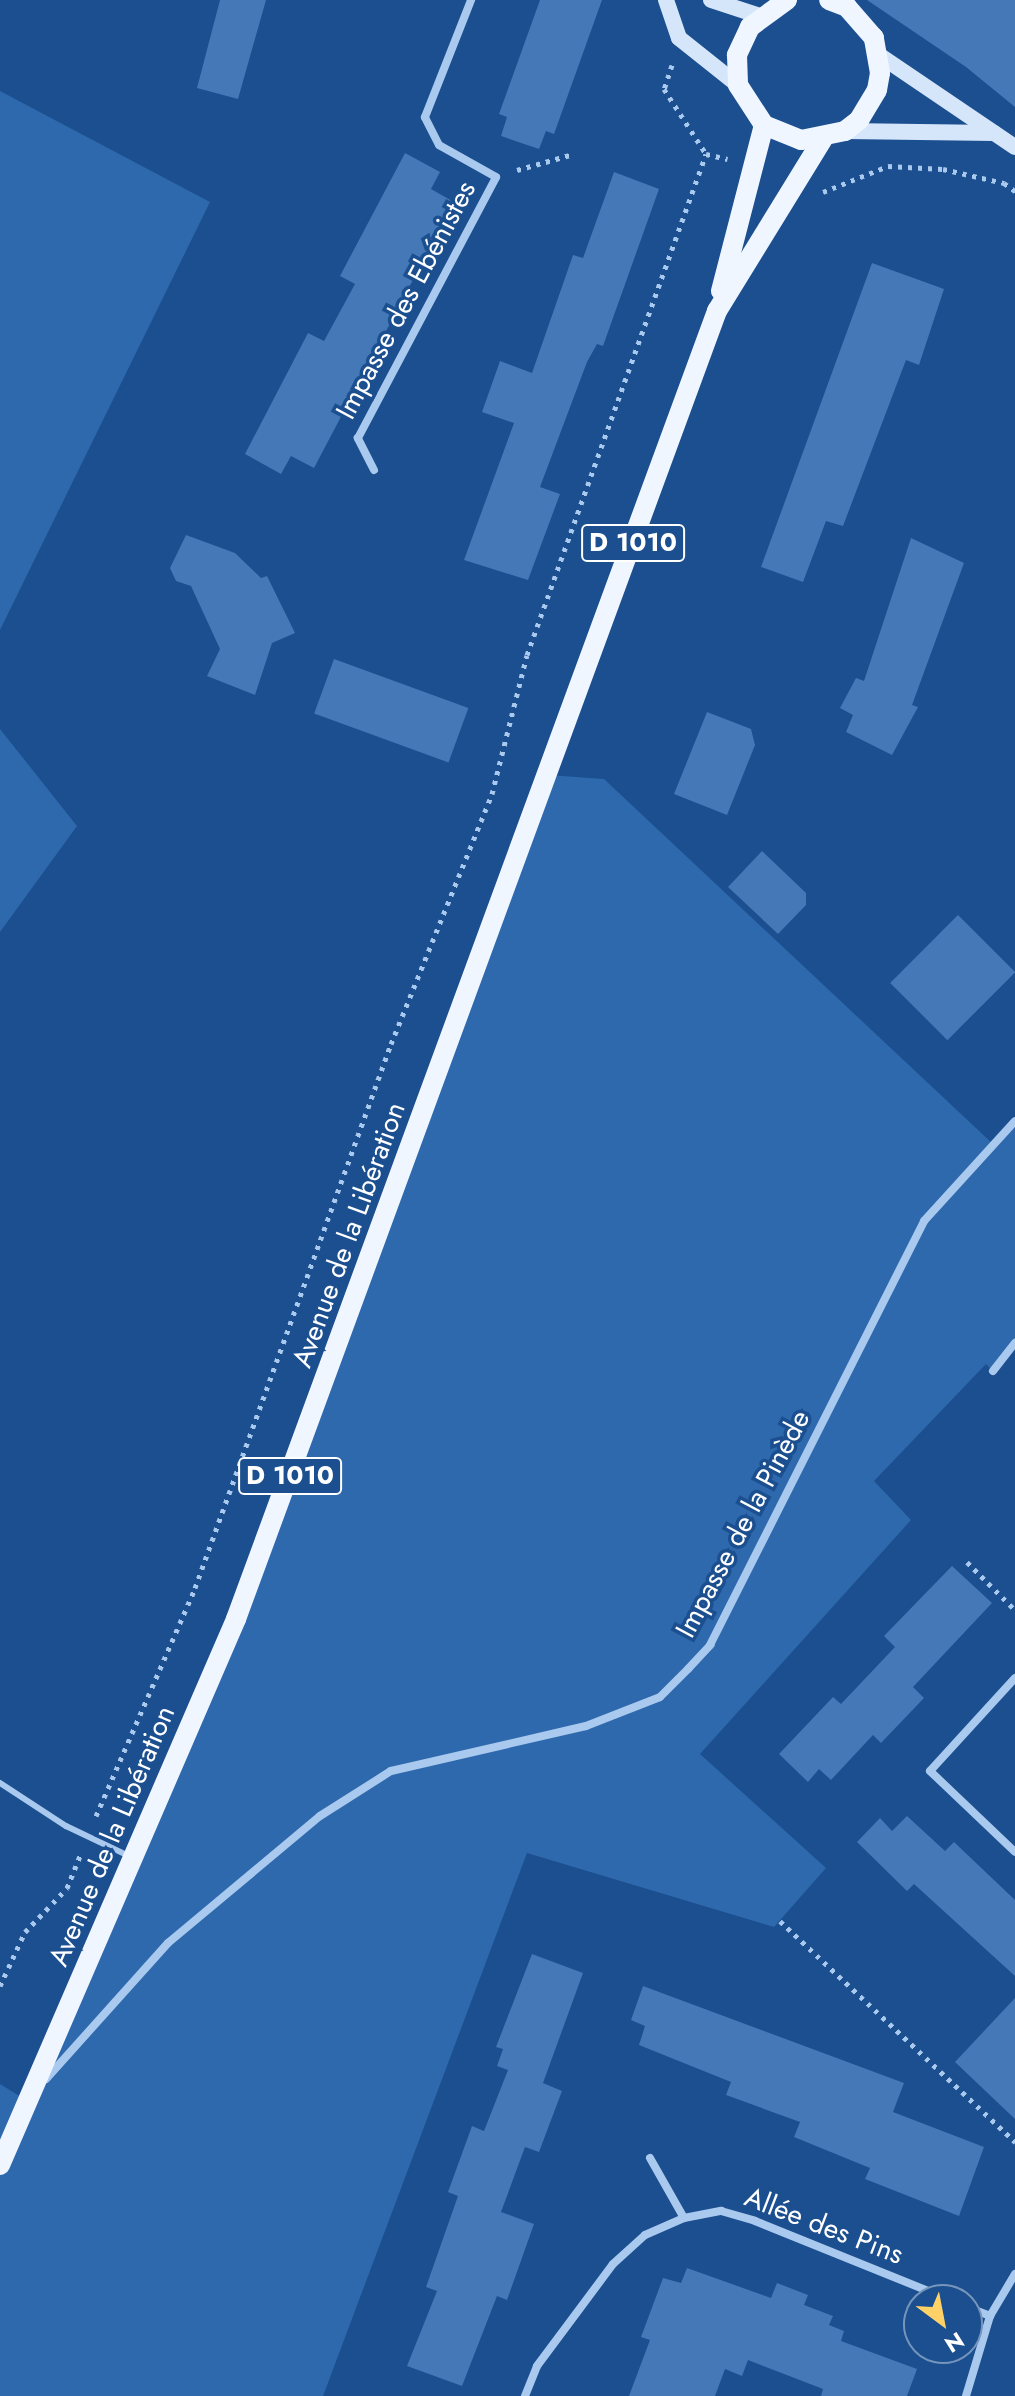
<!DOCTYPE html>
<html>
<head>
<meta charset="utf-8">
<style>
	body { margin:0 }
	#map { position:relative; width:1015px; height:2396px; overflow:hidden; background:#1b4f8f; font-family:Jost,sans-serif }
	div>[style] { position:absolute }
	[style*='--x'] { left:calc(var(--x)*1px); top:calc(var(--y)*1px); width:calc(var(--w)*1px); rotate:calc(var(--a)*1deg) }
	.green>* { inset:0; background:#2e69ad }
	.building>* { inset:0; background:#4478b7; transform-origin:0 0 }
	.path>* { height:5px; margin-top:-2.5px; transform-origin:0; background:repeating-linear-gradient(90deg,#a9c9ee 0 4px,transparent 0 10px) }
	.lane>* { height:6px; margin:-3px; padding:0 3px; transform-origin:3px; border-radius:3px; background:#a9c9ee }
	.street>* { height:8px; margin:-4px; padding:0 4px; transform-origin:4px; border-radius:4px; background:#a9c9ee }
	.secondary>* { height:16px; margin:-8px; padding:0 8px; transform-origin:8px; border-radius:8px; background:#d6e6fa }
	.primary>* { height:20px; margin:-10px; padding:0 10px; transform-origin:10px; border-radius:10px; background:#f0f6ff }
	span { translate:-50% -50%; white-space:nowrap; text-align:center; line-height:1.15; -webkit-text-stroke:7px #1b4f8f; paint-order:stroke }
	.shield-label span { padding:2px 6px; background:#1b4f8f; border:2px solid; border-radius:6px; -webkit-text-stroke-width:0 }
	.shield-label { font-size:26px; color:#fff; font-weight:700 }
	.street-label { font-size:28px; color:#fff }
	.north { position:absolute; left:903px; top:2284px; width:80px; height:80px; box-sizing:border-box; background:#1b4f8f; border:2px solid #7695bc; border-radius:50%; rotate:148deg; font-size:22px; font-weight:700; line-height:32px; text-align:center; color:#fff }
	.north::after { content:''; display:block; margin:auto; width:28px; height:36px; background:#ffd166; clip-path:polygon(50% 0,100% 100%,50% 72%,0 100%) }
</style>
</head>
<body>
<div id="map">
	<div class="green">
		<div style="clip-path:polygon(0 91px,210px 202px,0 630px)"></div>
		<div style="clip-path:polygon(0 729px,77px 826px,0 932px)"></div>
		<div style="clip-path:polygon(548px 775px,604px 779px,993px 1144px,1015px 1121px,1015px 1343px,993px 1371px,986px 1364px,874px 1481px,911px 1520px,700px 1754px,826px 1868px,774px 1927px,527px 1853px,323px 2396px,0 2396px,0 2084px,26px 2100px,236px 1619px)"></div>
	</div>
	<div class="building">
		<div style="clip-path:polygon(220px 0,266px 0,238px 99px,197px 88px)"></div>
		<div style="clip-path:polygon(540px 0,602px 0,554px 134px,546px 131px,539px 149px,501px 136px,507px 117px,499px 114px)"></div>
		<div style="clip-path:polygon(867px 0,1015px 0,1015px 107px,966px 67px)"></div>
		<div style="clip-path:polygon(405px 153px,440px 172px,431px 189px,454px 202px,314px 468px,291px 456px,281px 474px,245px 454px,308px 333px,324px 341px,355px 284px,340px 276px)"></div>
		<div style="clip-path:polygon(614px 172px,659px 189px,603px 346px,597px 344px,587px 362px,540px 487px,560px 494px,528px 580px,464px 560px,514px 423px,482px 412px,500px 361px,532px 373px,573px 255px,583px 258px)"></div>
		<div style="clip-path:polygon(872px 263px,944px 289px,919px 365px,906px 360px,843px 526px,826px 521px,803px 582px,761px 567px)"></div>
		<div style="clip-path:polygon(186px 535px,235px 553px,261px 578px,267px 576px,295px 633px,272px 643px,255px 695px,207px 676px,220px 649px,191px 586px,176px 581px,170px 568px)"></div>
		<div style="clip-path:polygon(911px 538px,964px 563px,912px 705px,918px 707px,892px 755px,846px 732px,853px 715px,840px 708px,856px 678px,864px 681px)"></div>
		<div style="left:334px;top:659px;width:143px;height:58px;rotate:20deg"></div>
		<div style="clip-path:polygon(707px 712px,751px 729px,755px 745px,727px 815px,674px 794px)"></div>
		<div style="clip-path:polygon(762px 851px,806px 893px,806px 905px,778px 934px,728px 887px)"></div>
		<div style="left:958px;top:915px;width:81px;height:96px;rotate:45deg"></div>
		<div style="clip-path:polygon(952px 1566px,992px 1603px,913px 1687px,924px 1698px,881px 1743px,873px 1735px,831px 1780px,819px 1769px,808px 1782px,779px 1754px,833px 1697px,841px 1704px,895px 1647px,884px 1636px)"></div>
		<div style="clip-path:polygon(907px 1816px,945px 1851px,954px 1842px,1015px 1900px,1015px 1976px,914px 1884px,907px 1891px,857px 1842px,880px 1818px,892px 1831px)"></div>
		<div style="clip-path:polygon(532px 1954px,583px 1973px,543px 2083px,562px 2091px,539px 2152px,525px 2147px,501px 2212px,534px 2224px,507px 2300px,497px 2296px,462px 2386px,407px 2366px,437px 2291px,426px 2287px,458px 2196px,448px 2192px,472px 2126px,484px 2131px,508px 2070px,497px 2066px,503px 2049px,496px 2047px)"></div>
		<div style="clip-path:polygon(643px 1986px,904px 2083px,893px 2112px,984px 2147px,959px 2216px,865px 2179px,870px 2168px,794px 2137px,800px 2122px,726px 2095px,731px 2082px,639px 2045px,645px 2026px,631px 2020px)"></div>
		<div style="clip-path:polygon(1015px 1998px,1015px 2119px,955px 2062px)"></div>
		<div style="clip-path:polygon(687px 2268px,771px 2298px,777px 2283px,808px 2295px,804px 2305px,833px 2316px,829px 2325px,844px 2331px,841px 2341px,917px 2369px,907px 2396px,821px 2396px,823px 2389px,748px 2360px,742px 2376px,725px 2369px,715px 2396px,629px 2396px,650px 2340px,641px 2337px,663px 2278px,681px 2283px)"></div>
	</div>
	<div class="path">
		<div style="--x:672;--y:65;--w:25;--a:108"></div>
		<div style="--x:664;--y:89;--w:77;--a:57.1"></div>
		<div style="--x:517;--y:170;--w:55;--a:-15.8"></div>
		<div style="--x:823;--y:192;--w:70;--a:-21.8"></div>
		<div style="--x:888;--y:166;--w:55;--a:3.1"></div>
		<div style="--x:943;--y:169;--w:63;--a:12.9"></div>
		<div style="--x:1004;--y:183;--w:14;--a:36"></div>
		<div style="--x:967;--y:1562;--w:68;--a:45"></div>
		<div style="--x:96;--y:1816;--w:249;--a:-66.5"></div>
		<div style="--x:195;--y:1588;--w:578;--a:-70.19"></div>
		<div style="--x:391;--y:1044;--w:270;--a:-68"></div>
		<div style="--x:492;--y:794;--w:143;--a:-75.9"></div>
		<div style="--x:527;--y:655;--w:532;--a:-70.34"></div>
		<div style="--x:706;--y:154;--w:22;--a:13"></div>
		<div style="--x:780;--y:1921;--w:323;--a:43.2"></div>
		<div style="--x:0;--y:1986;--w:60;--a:-65.2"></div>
		<div style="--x:25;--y:1932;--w:61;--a:-46.3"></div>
		<div style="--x:67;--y:1888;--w:35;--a:-68"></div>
	</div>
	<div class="lane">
		<div style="--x:0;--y:1783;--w:79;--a:33.1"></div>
		<div style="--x:66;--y:1826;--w:70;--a:25.5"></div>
	</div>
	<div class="street">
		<div style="--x:374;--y:470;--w:36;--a:-117"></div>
		<div style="--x:358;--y:438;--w:295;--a:-62.1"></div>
		<div style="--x:496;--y:177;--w:65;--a:-150.7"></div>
		<div style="--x:439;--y:145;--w:31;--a:-117"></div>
		<div style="--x:425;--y:117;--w:126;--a:-68.5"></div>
		<div style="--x:993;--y:1371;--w:36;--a:-52"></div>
		<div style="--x:1015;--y:1678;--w:126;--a:132.4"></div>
		<div style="--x:930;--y:1771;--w:117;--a:43.6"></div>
		<div style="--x:46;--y:2079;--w:183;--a:-48.1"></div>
		<div style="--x:168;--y:1943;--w:198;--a:-39.9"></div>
		<div style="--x:320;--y:1816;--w:84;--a:-32.4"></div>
		<div style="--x:391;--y:1771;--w:200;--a:-13"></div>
		<div style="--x:586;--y:1726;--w:79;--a:-21.4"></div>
		<div style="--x:660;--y:1697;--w:40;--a:-45"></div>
		<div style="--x:688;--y:1669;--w:33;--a:-47"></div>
		<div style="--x:710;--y:1645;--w:475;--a:-63.2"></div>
		<div style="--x:924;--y:1221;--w:135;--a:-47.7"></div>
		<div style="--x:650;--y:2158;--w:69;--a:60.5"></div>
		<div style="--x:967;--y:2307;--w:25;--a:21"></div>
		<div style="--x:525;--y:2396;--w:32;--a:-68"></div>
		<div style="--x:537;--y:2366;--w:127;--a:-53.3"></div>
		<div style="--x:613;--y:2264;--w:43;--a:-42.2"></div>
		<div style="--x:645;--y:2235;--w:43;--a:-23.6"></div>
		<div style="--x:684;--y:2218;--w:38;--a:-11"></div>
		<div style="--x:721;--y:2211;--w:35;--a:16"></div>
		<div style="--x:755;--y:2221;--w:211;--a:22"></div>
		<div style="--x:966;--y:2396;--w:84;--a:-73.3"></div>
		<div style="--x:990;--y:2316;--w:49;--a:-59.2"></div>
	</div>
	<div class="secondary">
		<div style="--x:666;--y:0;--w:40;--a:71.1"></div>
		<div style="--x:679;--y:38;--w:75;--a:38.5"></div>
		<div style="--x:711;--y:0;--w:52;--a:18.1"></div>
		<div style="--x:879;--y:55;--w:164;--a:34.1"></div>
		<div style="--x:845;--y:131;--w:149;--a:0.8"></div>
	</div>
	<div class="primary">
		<div style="--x:787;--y:0;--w:46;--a:143.9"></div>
		<div style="--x:750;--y:27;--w:31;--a:115"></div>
		<div style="--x:737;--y:55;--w:30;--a:88"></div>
		<div style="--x:738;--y:85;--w:48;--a:57"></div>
		<div style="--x:764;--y:125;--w:40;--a:22"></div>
		<div style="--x:801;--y:140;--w:45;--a:-11.6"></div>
		<div style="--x:845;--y:131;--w:18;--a:-38"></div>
		<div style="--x:859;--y:120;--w:35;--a:-59"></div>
		<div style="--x:877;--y:90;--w:17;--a:-80"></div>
		<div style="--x:880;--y:73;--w:36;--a:-100"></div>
		<div style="--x:874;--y:38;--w:41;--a:-131.1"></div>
		<div style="--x:847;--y:7;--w:19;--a:-159"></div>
		<div style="--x:721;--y:291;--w:171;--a:-75.5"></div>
		<div style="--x:0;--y:2165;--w:595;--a:-66.62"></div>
		<div style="--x:236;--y:1619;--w:1394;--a:-69.81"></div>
		<div style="--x:717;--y:311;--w:201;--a:-58.4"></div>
	</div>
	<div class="shield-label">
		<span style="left:633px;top:543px">D 1010</span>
		<span style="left:290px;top:1476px">D 1010</span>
	</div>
	<div class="street-label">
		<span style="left:406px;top:300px;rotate:-62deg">Impasse des Ebénistes</span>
		<span style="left:349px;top:1235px;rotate:-70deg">Avenue de la Libération</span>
		<span style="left:743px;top:1524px;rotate:-62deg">Impasse de la Pinède</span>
		<span style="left:112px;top:1836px;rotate:-67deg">Avenue de la Libération</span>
		<span style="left:824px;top:2226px;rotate:21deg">Allée des Pins</span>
	</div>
	<div class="north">N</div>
</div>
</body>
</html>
